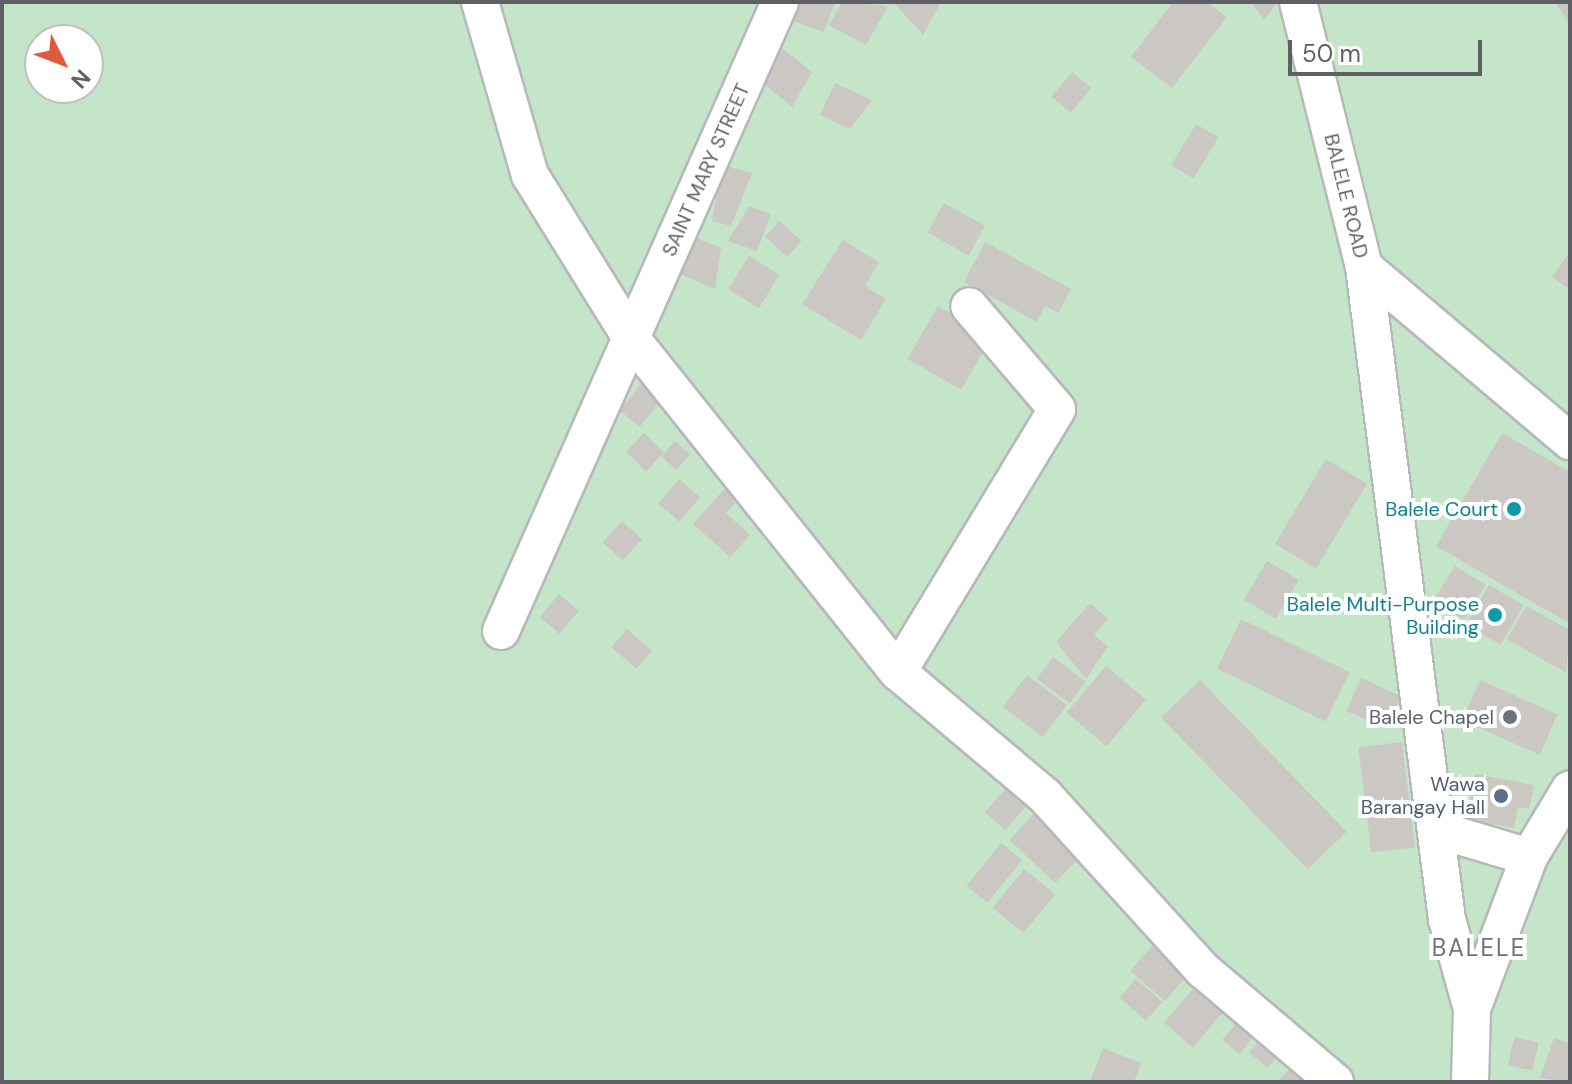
<!DOCTYPE html>
<html>
<head>
<meta charset="utf-8">
<style>
	body { margin:0 }
	#map { position:relative; width:1572px; height:1084px; overflow:hidden; background:#efeee6; font-family:"DM Sans",sans-serif }
	div>[style] { position:absolute }
	[style*='--x'] { left:calc(var(--x)*1px); top:calc(var(--y)*1px); width:calc(var(--w)*1px); rotate:calc(var(--a)*1deg) }
	.green>* { inset:0; background:#c4e5c8 }
	.building>* { inset:0; background:#cbc8c3; transform-origin:0 0 }
	.roads { filter:drop-shadow(2px 0 #b6b8bc) drop-shadow(-2px 0 #b6b8bc) drop-shadow(0 2px #b6b8bc) drop-shadow(0 -2px #b6b8bc) }
	.minor>* { height:36px; margin:-18px; padding:0 18px; transform-origin:18px; border-radius:18px; background:#fff }
	.dots>* { width:22px; height:22px; translate:-50% -50%; box-sizing:border-box; border:4px solid #fff; border-radius:50% }
	span { translate:-50% -50%; white-space:nowrap; text-align:center; line-height:1.15; -webkit-text-stroke:8px #fff; paint-order:stroke }
	.street-label { font-size:20px; color:#5e6066 }
	.culture-label { font-size:20px; color:#0d838f }
	.right { translate:-100% -50%; text-align:right }
	.worship-label { font-size:20px; color:#5b616d }
	.service-label { font-size:20px; color:#4e5e75 }
	.quarter-label { font-size:24px; color:#6f7277; letter-spacing:2px }
	.frame { position:absolute; inset:0; border:4px solid #5e6066; pointer-events:none }
	.north { position:absolute; left:24px; top:24px; width:80px; height:80px; box-sizing:border-box; background:#fff; border:2px solid #bfbfc2; border-radius:50%; rotate:132deg; font-size:22px; font-weight:700; line-height:32px; text-align:center; color:#5e6066 }
	.north::after { content:''; display:block; margin:auto; width:28px; height:36px; background:#df593c; clip-path:polygon(50% 0,100% 100%,50% 72%,0 100%) }
	.scale { position:absolute; left:1288px; top:40px; width:194px; height:36px; box-sizing:border-box; border:4px solid #5e6066; border-top:0; padding-left:10px; font-size:24px; line-height:28px; white-space:nowrap; color:#5e6066; -webkit-text-stroke:6px #fff; paint-order:stroke }
</style>
</head>
<body>
<div id="map">
	<div class="green">
		<div style="clip-path:polygon(evenodd,2px 2px,1570px 2px,1570px 1082px,2px 1082px,2px 2px,40px 40px,88px 40px,88px 88px,40px 88px,40px 40px)"></div>
	</div>
	<div class="building">
		<div style="clip-path:polygon(790px 2px,835px 2px,824px 32px,784px 18px)"></div>
		<div style="clip-path:polygon(842px 2px,888px 6px,866px 45px,829px 25px)"></div>
		<div style="clip-path:polygon(893px 2px,941px 2px,923px 35px)"></div>
		<div style="clip-path:polygon(1173px 2px,1207px 2px,1227px 17px,1172px 88px,1131px 57px)"></div>
		<div style="clip-path:polygon(1251px 2px,1278px 2px,1264px 20px)"></div>
		<div style="clip-path:polygon(1555px 2px,1570px 2px,1570px 20px,1568px 22px)"></div>
		<div style="clip-path:polygon(781px 47px,812px 72px,792px 107px,756px 77px)"></div>
		<div style="left:1072px;top:72px;width:25px;height:32px;rotate:40deg"></div>
		<div style="clip-path:polygon(835px 83px,872px 100px,850px 129px,820px 115px)"></div>
		<div style="left:1196px;top:124px;width:26px;height:48px;rotate:31deg"></div>
		<div style="clip-path:polygon(722px 165px,752px 173px,731px 226px,712px 221px)"></div>
		<div style="left:944px;top:203px;width:47px;height:34px;rotate:29deg"></div>
		<div style="clip-path:polygon(749px 206px,771px 214px,757px 251px,728px 241px)"></div>
		<div style="left:779px;top:221px;width:30px;height:21px;rotate:42deg"></div>
		<div style="clip-path:polygon(695px 237px,721px 248px,715px 289px,679px 274px)"></div>
		<div style="clip-path:polygon(843px 240px,879px 262px,865px 286px,886px 299px,861px 340px,802px 304px)"></div>
		<div style="clip-path:polygon(985px 242px,1071px 289px,1058px 313px,1045px 306px,1037px 322px,964px 282px)"></div>
		<div style="clip-path:polygon(1570px 252px,1570px 290px,1552px 277px)"></div>
		<div style="left:749px;top:256px;width:36px;height:39px;rotate:32deg"></div>
		<div style="left:938px;top:306px;width:62px;height:61px;rotate:30deg"></div>
		<div style="left:641px;top:384px;width:26px;height:34px;rotate:39deg"></div>
		<div style="left:644px;top:433px;width:28px;height:26px;rotate:44deg"></div>
		<div style="clip-path:polygon(1502px 433px,1570px 472px,1570px 624px,1436px 546px)"></div>
		<div style="left:675px;top:441px;width:20px;height:21px;rotate:41deg"></div>
		<div style="left:1326px;top:459px;width:48px;height:99px;rotate:31deg"></div>
		<div style="left:679px;top:479px;width:28px;height:32px;rotate:41deg"></div>
		<div style="clip-path:polygon(727px 486px,740px 497px,726px 513px,750px 535px,730px 557px,693px 524px)"></div>
		<div style="left:622px;top:521px;width:27px;height:29px;rotate:42deg"></div>
		<div style="left:1267px;top:561px;width:37px;height:45px;rotate:31deg"></div>
		<div style="left:1455px;top:566px;width:36px;height:41px;rotate:32deg"></div>
		<div style="left:1489px;top:585px;width:40px;height:46px;rotate:30deg"></div>
		<div style="left:559px;top:594px;width:26px;height:30px;rotate:40deg"></div>
		<div style="clip-path:polygon(1090px 603px,1108px 619px,1094px 635px,1108px 647px,1086px 679px,1056px 642px)"></div>
		<div style="clip-path:polygon(1526px 606px,1570px 630px,1566px 673px,1507px 639px)"></div>
		<div style="left:1241px;top:619px;width:121px;height:55px;rotate:26deg"></div>
		<div style="left:627px;top:629px;width:33px;height:24px;rotate:41deg"></div>
		<div style="left:1053px;top:657px;width:41px;height:27px;rotate:37deg"></div>
		<div style="left:1106px;top:666px;width:52px;height:61px;rotate:40deg"></div>
		<div style="left:1027px;top:675px;width:50px;height:40px;rotate:37deg"></div>
		<div style="left:1361px;top:678px;width:44px;height:36px;rotate:24deg"></div>
		<div style="left:1200px;top:680px;width:211px;height:54px;rotate:46deg"></div>
		<div style="left:1480px;top:680px;width:85px;height:44px;rotate:24deg"></div>
		<div style="left:1402px;top:742px;width:106px;height:44px;rotate:83deg"></div>
		<div style="clip-path:polygon(1475px 774px,1534px 785px,1529px 809px,1518px 807px,1514px 828px,1467px 819px)"></div>
		<div style="left:1011px;top:783px;width:27px;height:39px;rotate:42deg"></div>
		<div style="left:1040px;top:807px;width:63px;height:45px;rotate:43deg"></div>
		<div style="left:1001px;top:843px;width:27px;height:55px;rotate:39deg"></div>
		<div style="left:1024px;top:869px;width:40px;height:50px;rotate:39deg"></div>
		<div style="left:1152px;top:946px;width:46px;height:33px;rotate:41deg"></div>
		<div style="left:1136px;top:979px;width:35px;height:25px;rotate:41deg"></div>
		<div style="left:1200px;top:981px;width:38px;height:55px;rotate:41deg"></div>
		<div style="left:1245px;top:1012px;width:22px;height:36px;rotate:39deg"></div>
		<div style="left:1267px;top:1030px;width:24px;height:29px;rotate:38deg"></div>
		<div style="left:1514px;top:1037px;width:25px;height:29px;rotate:12deg"></div>
		<div style="clip-path:polygon(1554px 1038px,1570px 1043px,1570px 1082px,1540px 1078px)"></div>
		<div style="clip-path:polygon(1103px 1048px,1141px 1063px,1134px 1082px,1090px 1082px)"></div>
		<div style="clip-path:polygon(1300px 1060px,1312px 1082px,1276px 1082px)"></div>
	</div>
	<div class="roads">
		<div class="minor">
			<div style="--x:480;--y:2;--w:180;--a:73.9"></div>
			<div style="--x:530;--y:175;--w:192;--a:58.2"></div>
			<div style="--x:631;--y:338;--w:428;--a:51.4"></div>
			<div style="--x:898;--y:672;--w:192;--a:40.1"></div>
			<div style="--x:1045;--y:796;--w:235;--a:47.8"></div>
			<div style="--x:1203;--y:970;--w:173;--a:40.3"></div>
			<div style="--x:1298;--y:2;--w:273;--a:76"></div>
			<div style="--x:1364;--y:267;--w:270;--a:40.2"></div>
			<div style="--x:1364;--y:267;--w:657;--a:82.75"></div>
			<div style="--x:1447;--y:919;--w:93;--a:74.5"></div>
			<div style="--x:501;--y:631;--w:688;--a:-66.08"></div>
			<div style="--x:898;--y:672;--w:307;--a:-58.8"></div>
			<div style="--x:1057;--y:409;--w:135;--a:-130.5"></div>
			<div style="--x:1439;--y:830;--w:94;--a:16.7"></div>
			<div style="--x:1470;--y:1082;--w:73;--a:-88.4"></div>
			<div style="--x:1472;--y:1009;--w:162;--a:-69.4"></div>
			<div style="--x:1529;--y:857;--w:79;--a:-58.9"></div>
		</div>
	</div>
	<div class="dots">
		<div style="left:1514px;top:509px;background:#0f9aa8"></div>
		<div style="left:1495px;top:615px;background:#0f9aa8"></div>
		<div style="left:1510px;top:717px;background:#6b7280"></div>
		<div style="left:1501px;top:796px;background:#5c6f8a"></div>
	</div>
	<div class="street-label">
		<span style="left:706px;top:170px;rotate:-66deg">SAINT MARY STREET</span>
		<span style="left:1346px;top:196px;rotate:76deg">BALELE ROAD</span>
	</div>
	<div class="culture-label">
		<span class="right" style="left:1498px;top:509px">Balele Court</span>
		<span class="right" style="left:1479px;top:616px">Balele Multi-Purpose<br>Building</span>
	</div>
	<div class="worship-label">
		<span class="right" style="left:1494px;top:717px">Balele Chapel</span>
	</div>
	<div class="service-label">
		<span class="right" style="left:1485px;top:796px">Wawa<br>Barangay Hall</span>
	</div>
	<div class="quarter-label">
		<span style="left:1479px;top:948px">BALELE</span>
	</div>
	<div class="frame"></div>
	<div class="north">N</div>
	<div class="scale">50 m</div>
</div>
</body>
</html>
